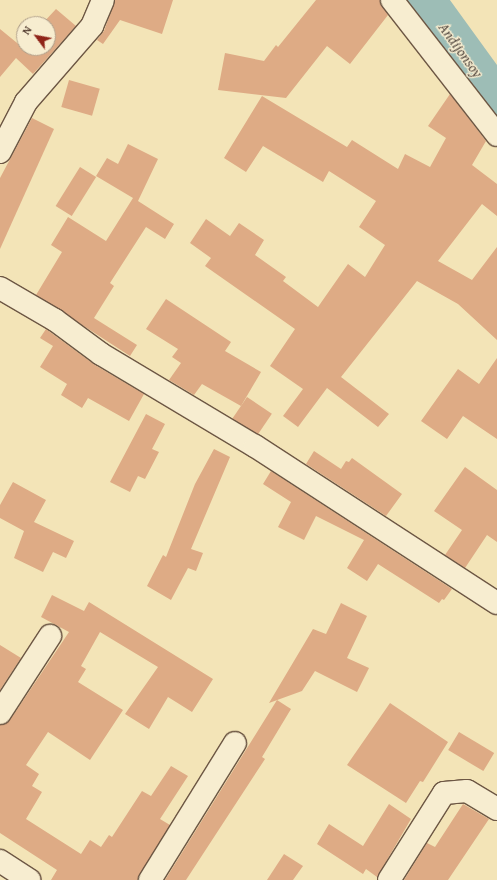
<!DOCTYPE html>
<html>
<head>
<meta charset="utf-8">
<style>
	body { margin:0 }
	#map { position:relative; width:497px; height:880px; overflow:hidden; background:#f3e4b7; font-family:"Gentium Book Plus",serif }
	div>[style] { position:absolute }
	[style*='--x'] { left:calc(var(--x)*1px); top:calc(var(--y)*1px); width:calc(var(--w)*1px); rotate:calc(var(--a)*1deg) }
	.river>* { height:42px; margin:-21px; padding:0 21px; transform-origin:21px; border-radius:21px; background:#9dbdb6 }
	.building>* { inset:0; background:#deab85; transform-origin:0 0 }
	.roads { filter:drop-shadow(1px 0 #6d5744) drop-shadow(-1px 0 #6d5744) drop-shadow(0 1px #6d5744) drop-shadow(0 -1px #6d5744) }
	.minor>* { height:22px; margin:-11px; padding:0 11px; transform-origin:11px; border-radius:11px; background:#f7edd0 }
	span { translate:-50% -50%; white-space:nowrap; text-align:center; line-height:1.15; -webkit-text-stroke:3px #f7edd0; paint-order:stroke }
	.water-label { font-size:15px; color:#574d44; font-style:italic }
	.north { position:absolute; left:16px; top:16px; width:40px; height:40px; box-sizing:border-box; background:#f7edd0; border:1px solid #ae9e89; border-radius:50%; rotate:302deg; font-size:11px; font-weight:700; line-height:16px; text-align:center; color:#40281e }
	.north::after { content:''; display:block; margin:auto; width:14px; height:18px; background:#8f2418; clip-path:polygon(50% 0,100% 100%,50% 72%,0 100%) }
</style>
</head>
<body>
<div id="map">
	<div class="river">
		<div style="--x:424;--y:0;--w:125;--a:54.1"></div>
	</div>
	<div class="building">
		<div style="clip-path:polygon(115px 0,173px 0,162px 34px,120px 20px,103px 44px,97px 40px,104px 31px)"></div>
		<div style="clip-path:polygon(316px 0,380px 0,388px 15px,350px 64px,327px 46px,286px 98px,218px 90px,225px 53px,264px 61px,276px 45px,278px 47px)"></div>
		<div style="clip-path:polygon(56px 9px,76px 26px,33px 74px,16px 58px,0 77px,0 29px,22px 47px,24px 44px,24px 48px,48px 48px,48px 24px,42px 24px)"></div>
		<div style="left:69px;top:80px;width:32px;height:28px;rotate:16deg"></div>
		<div style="clip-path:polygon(450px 94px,486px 141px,472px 165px,497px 184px,497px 216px,482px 204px,438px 261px,472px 280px,497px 247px,497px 340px,458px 304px,417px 281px,341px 377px,389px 414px,378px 427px,327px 388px,298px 427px,283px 416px,303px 389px,270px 366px,295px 329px,205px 266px,211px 258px,190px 243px,206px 219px,230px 236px,239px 223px,264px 240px,255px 255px,286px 277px,283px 281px,318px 307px,348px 264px,365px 277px,385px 245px,359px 227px,376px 201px,329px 171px,323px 182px,263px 146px,246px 172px,224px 158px,262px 96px,347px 147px,352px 140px,398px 169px,405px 154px,430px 167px,446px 138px,428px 126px)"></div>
		<div style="clip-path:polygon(32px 118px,54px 129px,0 249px,0 178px)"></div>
		<div style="clip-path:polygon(128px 144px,158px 159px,138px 201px,174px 224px,165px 239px,146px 227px,110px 283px,114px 286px,94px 318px,137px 345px,130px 356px,36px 295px,62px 252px,51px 245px,68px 217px,106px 241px,133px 198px,96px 176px,107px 158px,118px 164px)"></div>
		<div style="left:80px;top:167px;width:19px;height:46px;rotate:32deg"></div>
		<div style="clip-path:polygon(166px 299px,231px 342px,225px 351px,261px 372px,241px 406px,202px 384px,194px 395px,169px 380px,181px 363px,172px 357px,178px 349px,146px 329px)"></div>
		<div style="clip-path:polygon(46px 329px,95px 365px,144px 394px,129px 421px,88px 398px,82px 408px,61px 395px,67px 384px,40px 367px,53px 346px,40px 338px)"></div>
		<div style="clip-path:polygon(497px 358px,497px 439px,463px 416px,447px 439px,421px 421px,458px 369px,479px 384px)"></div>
		<div style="left:247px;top:397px;width:30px;height:26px;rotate:34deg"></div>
		<div style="clip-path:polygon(146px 414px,165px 424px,152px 449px,159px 452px,145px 479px,138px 476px,130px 492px,110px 482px)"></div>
		<div style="clip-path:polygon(214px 449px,230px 457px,191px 549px,203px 553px,196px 571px,188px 568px,171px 600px,147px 586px,163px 555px,166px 557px,195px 484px)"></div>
		<div style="clip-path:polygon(314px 451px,341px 469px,346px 461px,349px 462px,352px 458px,402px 494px,386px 516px,306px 464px)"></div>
		<div style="clip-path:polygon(465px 467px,497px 490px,497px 542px,487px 535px,465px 568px,445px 555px,462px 530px,434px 511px)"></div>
		<div style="clip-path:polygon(271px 471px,452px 589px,444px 600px,442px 599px,439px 603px,378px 564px,367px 581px,347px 568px,364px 540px,316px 516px,304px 540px,278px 527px,291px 502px,263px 484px)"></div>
		<div style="clip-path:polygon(13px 482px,46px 500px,34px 522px,74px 541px,66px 558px,53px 552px,43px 572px,14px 558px,24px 531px,0 518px,0 505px)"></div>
		<div style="clip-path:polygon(52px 595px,84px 611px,89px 602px,213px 679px,192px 712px,168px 697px,149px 729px,125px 714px,158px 667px,100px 632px,81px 666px,86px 669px,78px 682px,123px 710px,90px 760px,48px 732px,26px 765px,39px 774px,32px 786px,42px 792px,26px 819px,81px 854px,90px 840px,101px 847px,109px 835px,112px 837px,142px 791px,151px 796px,171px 766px,188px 776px,160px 819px,170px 825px,138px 880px,51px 880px,57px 870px,0 833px,0 725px,10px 720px,69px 632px,41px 617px)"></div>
		<div style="clip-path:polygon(341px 603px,367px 616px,347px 658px,369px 668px,357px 692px,315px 671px,302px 691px,269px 703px,313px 629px,326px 634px)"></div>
		<div style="clip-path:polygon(0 645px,21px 658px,0 690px)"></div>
		<div style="clip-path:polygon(277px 700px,291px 709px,262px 757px,265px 759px,186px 880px,165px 880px)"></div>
		<div style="clip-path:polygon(390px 703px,448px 742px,423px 782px,420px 781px,406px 803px,347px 765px)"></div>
		<div style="left:459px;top:732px;width:41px;height:21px;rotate:31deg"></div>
		<div style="clip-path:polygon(389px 804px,411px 819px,377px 877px,366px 869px,363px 874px,317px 844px,329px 824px,363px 846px)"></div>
		<div style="clip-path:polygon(463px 804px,489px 819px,448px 880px,404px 880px,427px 843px,435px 847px)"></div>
		<div style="clip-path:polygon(284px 854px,303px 866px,293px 880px,267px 880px)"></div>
	</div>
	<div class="roads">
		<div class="minor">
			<div style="--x:392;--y:0;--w:171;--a:52.1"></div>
			<div style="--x:0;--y:152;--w:56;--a:-62.5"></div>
			<div style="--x:26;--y:102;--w:101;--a:-49"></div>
			<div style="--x:92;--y:26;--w:28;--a:-67"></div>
			<div style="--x:0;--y:288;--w:64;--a:30.2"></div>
			<div style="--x:55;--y:320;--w:57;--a:36.5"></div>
			<div style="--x:101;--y:354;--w:179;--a:30.9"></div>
			<div style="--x:255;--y:446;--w:288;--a:33"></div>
			<div style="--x:0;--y:713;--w:92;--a:-57"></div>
			<div style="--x:0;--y:861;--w:35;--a:33"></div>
			<div style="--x:150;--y:880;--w:161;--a:-58.2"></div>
			<div style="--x:389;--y:880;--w:103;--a:-57.7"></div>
			<div style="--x:444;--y:793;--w:23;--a:-5"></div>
			<div style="--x:467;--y:791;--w:35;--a:31"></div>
		</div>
	</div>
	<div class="water-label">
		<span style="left:461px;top:50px;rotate:54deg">Andijonsoy</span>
	</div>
	<div class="north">N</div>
</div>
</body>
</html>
